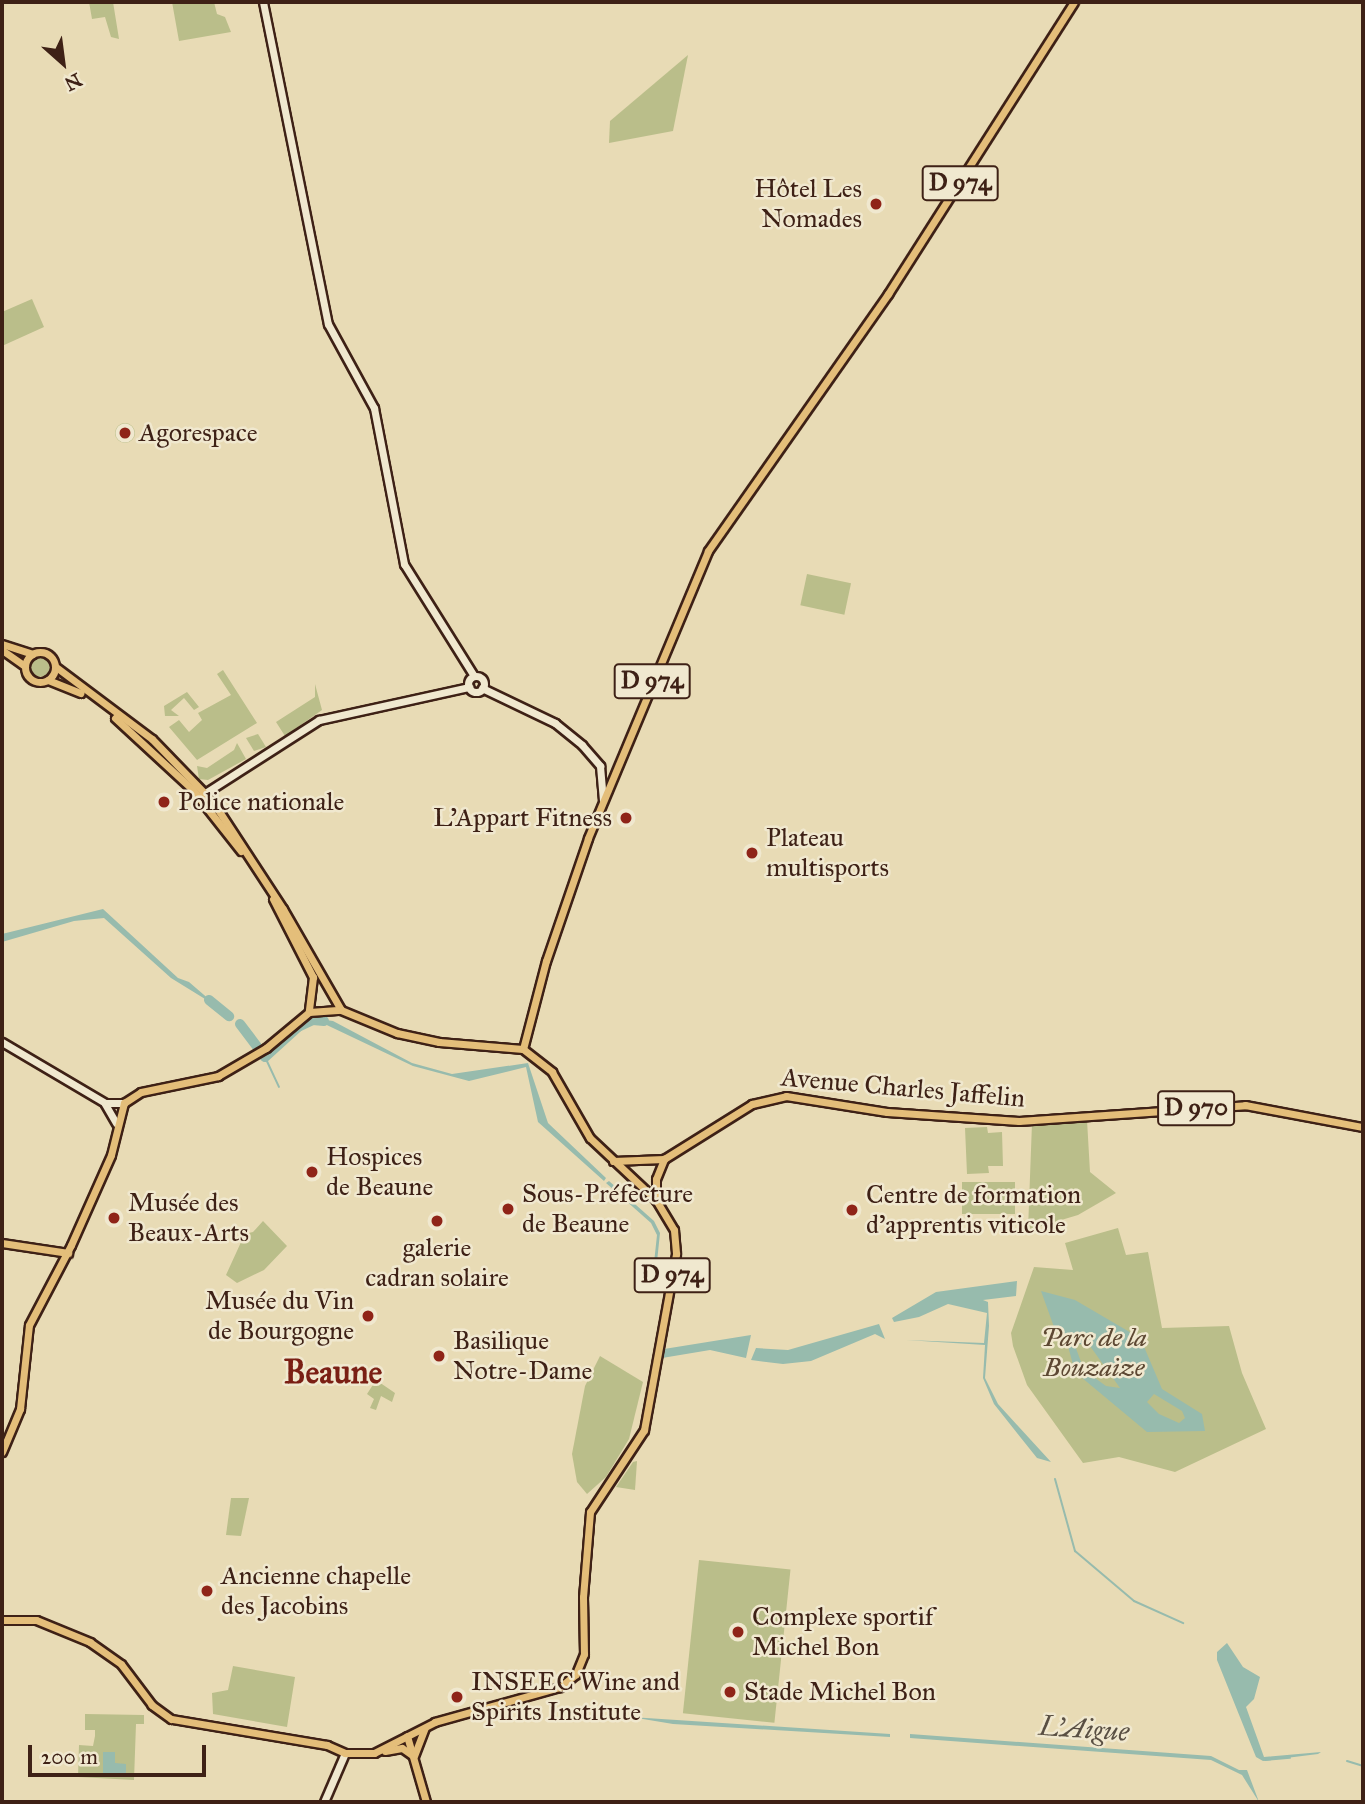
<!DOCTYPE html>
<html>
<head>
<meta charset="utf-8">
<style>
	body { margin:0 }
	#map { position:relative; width:1365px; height:1804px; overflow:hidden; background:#e8dbb5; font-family:"IM FELL Great Primer",serif }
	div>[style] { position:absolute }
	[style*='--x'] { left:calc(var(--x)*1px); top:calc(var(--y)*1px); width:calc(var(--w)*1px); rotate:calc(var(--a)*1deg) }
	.green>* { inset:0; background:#babe8a; transform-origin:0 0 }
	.round { border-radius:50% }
	.water>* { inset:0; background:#97bbad }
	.stream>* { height:2px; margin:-1px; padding:0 1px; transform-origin:1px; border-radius:1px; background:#97bbad }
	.river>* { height:10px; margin:-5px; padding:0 5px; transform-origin:5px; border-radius:5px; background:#97bbad }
	.roads { filter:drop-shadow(2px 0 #3e2116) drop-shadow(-2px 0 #3e2116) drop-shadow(0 2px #3e2116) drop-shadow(0 -2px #3e2116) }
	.secondary>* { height:7px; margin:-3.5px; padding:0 3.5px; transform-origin:3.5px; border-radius:3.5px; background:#f0e8cf }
	.secondary>.ring { margin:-3.5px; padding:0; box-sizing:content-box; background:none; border:7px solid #f0e8cf; border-radius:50% }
	.primary>* { height:7px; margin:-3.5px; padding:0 3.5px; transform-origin:3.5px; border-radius:3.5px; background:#e4be7a }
	.primary>.ring { margin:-3.5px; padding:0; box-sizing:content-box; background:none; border:7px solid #e4be7a; border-radius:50% }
	.dots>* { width:19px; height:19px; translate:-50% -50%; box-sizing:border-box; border:4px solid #f0e8cf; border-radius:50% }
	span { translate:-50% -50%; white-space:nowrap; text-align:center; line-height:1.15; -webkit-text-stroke:5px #f0e8cf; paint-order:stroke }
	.shield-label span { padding:2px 5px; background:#f0e8cf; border:2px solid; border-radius:5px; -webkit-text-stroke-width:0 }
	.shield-label { font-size:24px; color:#3e2116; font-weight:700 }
	.poi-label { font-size:26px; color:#3e2116 }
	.right { translate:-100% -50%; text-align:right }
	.left { translate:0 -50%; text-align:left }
	.street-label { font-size:26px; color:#3e2116 }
	.park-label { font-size:26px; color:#5d4833; font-style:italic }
	.water-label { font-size:28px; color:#594f43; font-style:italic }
	.district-label { font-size:33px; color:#7a1f14; font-weight:700 }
	.frame { position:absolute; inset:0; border:4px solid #3e2116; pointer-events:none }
	.north { position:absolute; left:28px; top:28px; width:70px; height:70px; -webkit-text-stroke:5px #f0e8cf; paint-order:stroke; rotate:152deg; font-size:19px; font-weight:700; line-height:28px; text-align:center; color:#3e2116 }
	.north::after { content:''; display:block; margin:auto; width:24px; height:32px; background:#3e2116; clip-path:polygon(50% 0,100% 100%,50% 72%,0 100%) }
	.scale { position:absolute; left:28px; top:1745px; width:178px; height:32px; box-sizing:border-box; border:4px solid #3e2116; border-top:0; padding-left:9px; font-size:21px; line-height:24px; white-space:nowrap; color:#3e2116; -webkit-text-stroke:5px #f0e8cf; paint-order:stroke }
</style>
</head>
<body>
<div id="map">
	<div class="green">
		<div style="clip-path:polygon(89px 2px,113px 2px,119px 39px,111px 37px,105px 17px,92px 19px)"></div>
		<div style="clip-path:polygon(172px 2px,214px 2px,217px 14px,225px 17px,231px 32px,179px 41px)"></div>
		<div style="clip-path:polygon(688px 55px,673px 131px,609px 143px,610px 121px)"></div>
		<div style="clip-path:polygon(32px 299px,44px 327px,2px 346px,2px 312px)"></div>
		<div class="round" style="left:115px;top:423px;width:20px;height:20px"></div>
		<div style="left:807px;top:574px;width:45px;height:32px;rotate:12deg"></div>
		<div class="round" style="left:30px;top:657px;width:20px;height:20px"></div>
		<div style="clip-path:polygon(223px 670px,257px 723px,197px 760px,169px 727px,179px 720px,189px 732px,202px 720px,198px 713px,231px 695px,217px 674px)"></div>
		<div style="clip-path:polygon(315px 684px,322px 710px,285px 736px,276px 722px,315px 697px)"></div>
		<div style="clip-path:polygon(187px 692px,199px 707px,194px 710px,184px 698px,171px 710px,179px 716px,165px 716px,164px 706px)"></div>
		<div style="clip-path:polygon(258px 734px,266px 747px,254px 751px,246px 738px)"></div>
		<div style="clip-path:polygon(237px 743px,246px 759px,208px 780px,199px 779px,197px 766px,207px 768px,234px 750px)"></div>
		<div style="clip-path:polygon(1087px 1120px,1090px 1172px,1116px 1193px,1078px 1215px,1028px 1230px,1032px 1123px)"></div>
		<div style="clip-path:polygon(987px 1127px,988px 1133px,1002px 1132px,1003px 1166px,988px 1166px,989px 1173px,967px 1174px,965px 1128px)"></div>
		<div style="left:962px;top:1182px;width:53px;height:32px"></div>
		<div style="clip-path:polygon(263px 1221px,287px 1246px,264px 1270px,237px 1283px,226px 1275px,242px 1240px,240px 1235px,253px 1232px)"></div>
		<div style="clip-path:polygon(1118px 1228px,1126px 1255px,1148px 1252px,1162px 1328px,1229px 1326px,1242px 1373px,1266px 1429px,1175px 1472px,1119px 1457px,1083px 1463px,1027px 1385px,1013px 1346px,1011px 1333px,1034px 1267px,1073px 1270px,1065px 1243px)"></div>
		<div style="clip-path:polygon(600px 1356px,643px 1382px,629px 1439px,606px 1477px,587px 1494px,577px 1482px,572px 1454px,585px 1386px)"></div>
		<div style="clip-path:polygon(376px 1380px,395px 1393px,392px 1402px,381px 1396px,376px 1410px,370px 1408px,374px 1399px,367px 1394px)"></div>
		<div style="clip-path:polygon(637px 1461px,635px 1490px,616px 1487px,633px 1462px)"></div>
		<div style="clip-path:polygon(231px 1498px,249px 1498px,241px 1536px,226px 1535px)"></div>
		<div style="left:699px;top:1560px;width:92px;height:154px;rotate:6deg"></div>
		<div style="clip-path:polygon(233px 1666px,295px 1677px,287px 1727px,213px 1714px,212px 1693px,228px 1690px)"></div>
		<div style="clip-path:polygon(85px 1714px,144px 1715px,144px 1724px,136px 1724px,134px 1780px,78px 1777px,79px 1745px,93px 1746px,95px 1736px,95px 1730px,85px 1730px)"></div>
	</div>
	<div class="water">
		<div style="clip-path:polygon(103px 909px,178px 978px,189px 982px,218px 1007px,171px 978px,104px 918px,74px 921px,2px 942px,2px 934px)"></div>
		<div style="clip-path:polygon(312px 1018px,333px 1021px,412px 1063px,452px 1074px,528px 1063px,548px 1123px,606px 1178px,604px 1181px,538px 1122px,526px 1067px,469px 1081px,413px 1066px)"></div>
		<div style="clip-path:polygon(609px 1181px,654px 1221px,660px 1233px,654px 1291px,651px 1291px,657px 1235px,651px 1223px,606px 1183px)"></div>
		<div style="clip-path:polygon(1017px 1281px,1016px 1296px,983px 1300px,988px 1302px,989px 1326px,985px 1378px,998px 1404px,1051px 1462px,1037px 1458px,994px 1404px,983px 1378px,985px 1345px,906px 1340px,984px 1343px,987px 1313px,948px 1304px,919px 1317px,894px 1322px,892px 1318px,936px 1292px)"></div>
		<div style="clip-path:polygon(evenodd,1041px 1291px,1075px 1300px,1133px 1334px,1142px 1342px,1162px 1389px,1202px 1414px,1205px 1431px,1147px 1432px,1075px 1372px,1068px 1346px,1054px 1327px,1041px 1291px,1074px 1343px,1090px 1346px,1120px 1388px,1106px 1386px,1084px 1370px,1074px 1343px,1041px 1291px,1154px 1394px,1182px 1411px,1185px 1418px,1179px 1423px,1159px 1414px,1147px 1402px,1154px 1394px)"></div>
		<div style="clip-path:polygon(879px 1324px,885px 1339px,875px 1334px,811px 1361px,783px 1364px,751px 1360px,756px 1348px,788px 1350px)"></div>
		<div style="clip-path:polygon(751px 1335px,746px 1358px,710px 1350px,662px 1358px,664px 1349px)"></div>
		<div style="clip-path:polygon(1227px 1643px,1243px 1667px,1260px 1677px,1254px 1699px,1246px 1707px,1264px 1757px,1321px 1752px,1318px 1754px,1263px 1761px,1256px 1757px,1217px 1660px,1217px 1652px)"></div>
		<div style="clip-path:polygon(631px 1717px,890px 1734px,890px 1737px,673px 1724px)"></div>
		<div style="clip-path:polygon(910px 1734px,1211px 1756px,1239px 1770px,1247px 1770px,1259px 1802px,1242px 1775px,1211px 1760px,910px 1738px)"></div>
		<div style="clip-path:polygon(103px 1752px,115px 1752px,115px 1763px,126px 1764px,126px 1775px,103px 1774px)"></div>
	</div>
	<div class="stream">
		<div style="--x:265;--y:1057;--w:33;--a:65"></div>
		<div style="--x:1055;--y:1479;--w:75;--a:74.5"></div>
		<div style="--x:1075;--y:1551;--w:77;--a:40.3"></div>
		<div style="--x:1134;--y:1601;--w:54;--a:24.2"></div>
		<div style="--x:1265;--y:1760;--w:25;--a:-5"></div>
		<div style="--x:1347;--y:1761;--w:17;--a:17"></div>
	</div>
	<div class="river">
		<div style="--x:209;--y:1000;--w:26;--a:39"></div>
		<div style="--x:240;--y:1024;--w:41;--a:52.9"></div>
		<div style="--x:265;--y:1057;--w:45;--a:-42.3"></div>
		<div style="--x:298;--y:1027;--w:17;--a:-25"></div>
		<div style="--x:313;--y:1020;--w:11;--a:5"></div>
	</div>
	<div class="roads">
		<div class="secondary">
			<div style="--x:263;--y:2;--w:328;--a:78.6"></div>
			<div style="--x:328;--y:324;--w:96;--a:61.3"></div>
			<div style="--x:374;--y:408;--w:159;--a:79.1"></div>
			<div style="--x:404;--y:564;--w:132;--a:58"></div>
			<div class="ring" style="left:468px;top:676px;width:9px;height:9px"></div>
			<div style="--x:482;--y:688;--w:81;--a:25.6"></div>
			<div style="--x:555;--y:723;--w:35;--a:39"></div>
			<div style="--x:582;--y:745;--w:28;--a:49"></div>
			<div style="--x:600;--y:766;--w:34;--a:85"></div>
			<div style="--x:202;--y:795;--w:139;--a:-32.7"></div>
			<div style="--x:319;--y:720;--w:154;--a:-12.4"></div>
			<div style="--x:2;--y:1042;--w:120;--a:30.6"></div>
			<div style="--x:105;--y:1103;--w:19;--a:0"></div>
			<div style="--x:105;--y:1104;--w:22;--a:60"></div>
			<div style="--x:324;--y:1802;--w:53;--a:-66.8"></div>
		</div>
		<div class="primary">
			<div style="--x:2;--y:644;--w:32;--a:18"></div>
			<div style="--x:2;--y:650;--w:28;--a:35"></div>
			<div class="ring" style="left:25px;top:652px;width:23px;height:23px"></div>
			<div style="--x:56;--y:667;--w:120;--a:36.9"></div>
			<div style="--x:152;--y:739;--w:88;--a:45.9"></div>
			<div style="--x:213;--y:802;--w:128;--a:56.8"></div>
			<div style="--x:283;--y:909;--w:116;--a:60.1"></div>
			<div style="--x:48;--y:680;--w:35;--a:22"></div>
			<div style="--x:115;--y:718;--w:105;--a:42.7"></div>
			<div style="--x:192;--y:789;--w:79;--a:51.7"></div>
			<div style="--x:273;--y:899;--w:88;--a:62.9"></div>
			<div style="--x:313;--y:977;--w:35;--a:97"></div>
			<div style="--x:523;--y:1049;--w:91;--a:-75.4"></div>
			<div style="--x:546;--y:961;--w:130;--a:-71.1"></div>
			<div style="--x:588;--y:838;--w:311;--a:-67.3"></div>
			<div style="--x:708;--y:551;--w:314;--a:-55"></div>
			<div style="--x:888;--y:294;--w:346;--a:-57.5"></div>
			<div style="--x:613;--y:1161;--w:51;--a:-2.2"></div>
			<div style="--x:664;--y:1159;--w:104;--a:-32"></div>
			<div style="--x:752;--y:1104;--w:35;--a:-13"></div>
			<div style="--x:786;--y:1096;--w:102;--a:9"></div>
			<div style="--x:887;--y:1112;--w:132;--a:3.9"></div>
			<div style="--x:1019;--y:1121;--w:227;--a:-4"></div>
			<div style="--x:1245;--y:1105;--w:120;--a:10.6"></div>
			<div style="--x:656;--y:1200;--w:21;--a:-90"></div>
			<div style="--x:656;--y:1179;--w:22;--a:-68"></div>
			<div style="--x:2;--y:1243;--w:67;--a:8.6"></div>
			<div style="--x:2;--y:1452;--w:47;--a:-67.3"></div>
			<div style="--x:20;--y:1409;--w:84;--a:-83.9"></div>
			<div style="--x:29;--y:1325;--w:90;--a:-62.3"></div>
			<div style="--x:71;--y:1245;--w:98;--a:-66"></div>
			<div style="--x:111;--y:1155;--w:54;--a:-76"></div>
			<div style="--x:124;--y:1103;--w:20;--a:-33"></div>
			<div style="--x:141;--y:1092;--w:79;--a:-11.7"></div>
			<div style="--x:218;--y:1076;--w:56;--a:-30.3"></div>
			<div style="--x:266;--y:1048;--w:56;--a:-39.9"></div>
			<div style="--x:309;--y:1012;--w:32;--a:-4"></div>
			<div style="--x:341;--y:1010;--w:61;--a:22.3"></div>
			<div style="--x:397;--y:1033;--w:43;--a:12.1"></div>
			<div style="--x:439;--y:1042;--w:84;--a:4.8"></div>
			<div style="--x:523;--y:1049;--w:37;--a:38"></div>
			<div style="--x:552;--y:1072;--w:76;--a:60.1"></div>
			<div style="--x:590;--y:1138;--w:91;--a:43.2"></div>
			<div style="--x:656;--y:1200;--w:35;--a:59"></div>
			<div style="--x:674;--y:1230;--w:24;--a:85"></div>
			<div style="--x:676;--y:1254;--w:179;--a:100.3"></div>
			<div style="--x:644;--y:1430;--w:98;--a:123.4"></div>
			<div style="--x:590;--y:1512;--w:85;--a:94.7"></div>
			<div style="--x:583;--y:1597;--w:57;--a:89"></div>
			<div style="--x:584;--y:1654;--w:22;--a:112"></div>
			<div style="--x:576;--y:1674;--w:21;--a:141"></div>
			<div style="--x:560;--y:1687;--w:130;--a:164.4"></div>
			<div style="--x:435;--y:1722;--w:68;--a:153.1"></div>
			<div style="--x:374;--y:1753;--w:29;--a:180"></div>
			<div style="--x:345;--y:1753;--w:20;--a:-156"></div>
			<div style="--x:327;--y:1745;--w:158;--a:-170.5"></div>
			<div style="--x:171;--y:1719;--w:24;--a:-144"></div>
			<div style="--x:152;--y:1705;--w:51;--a:-127.1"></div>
			<div style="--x:121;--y:1664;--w:38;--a:-145"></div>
			<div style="--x:90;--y:1642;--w:58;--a:-157.8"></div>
			<div style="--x:36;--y:1620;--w:34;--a:180"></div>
			<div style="--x:407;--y:1736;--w:69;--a:73.9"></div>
			<div style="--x:385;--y:1751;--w:17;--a:-10"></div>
			<div style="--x:402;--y:1748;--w:12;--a:35"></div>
			<div style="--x:414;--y:1756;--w:30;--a:-69"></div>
		</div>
	</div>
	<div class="dots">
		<div style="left:876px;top:204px;background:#8f2418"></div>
		<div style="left:125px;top:433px;background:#8f2418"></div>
		<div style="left:164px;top:802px;background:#8f2418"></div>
		<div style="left:626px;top:818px;background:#8f2418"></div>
		<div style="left:752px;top:853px;background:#8f2418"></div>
		<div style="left:312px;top:1172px;background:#8f2418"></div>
		<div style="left:508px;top:1209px;background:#8f2418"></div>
		<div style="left:852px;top:1210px;background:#8f2418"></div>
		<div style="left:114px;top:1218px;background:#8f2418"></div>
		<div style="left:437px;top:1221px;background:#8f2418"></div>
		<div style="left:368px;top:1316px;background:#8f2418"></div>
		<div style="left:439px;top:1356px;background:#8f2418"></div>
		<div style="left:207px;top:1591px;background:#8f2418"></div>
		<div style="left:738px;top:1632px;background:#8f2418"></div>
		<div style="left:730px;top:1692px;background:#8f2418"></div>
		<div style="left:457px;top:1697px;background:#8f2418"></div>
	</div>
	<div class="shield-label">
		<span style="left:960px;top:183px">D 974</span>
		<span style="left:652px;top:681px">D 974</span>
		<span style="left:1196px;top:1108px">D 970</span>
		<span style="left:672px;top:1275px">D 974</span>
	</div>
	<div class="poi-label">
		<span class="right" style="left:862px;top:204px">Hôtel Les<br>Nomades</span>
		<span class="left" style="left:139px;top:433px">Agorespace</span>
		<span class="left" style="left:178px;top:802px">Police nationale</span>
		<span class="right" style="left:612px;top:818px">L'Appart Fitness</span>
		<span class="left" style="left:766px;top:853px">Plateau<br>multisports</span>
		<span class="left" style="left:326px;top:1172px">Hospices<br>de Beaune</span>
		<span class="left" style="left:522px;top:1209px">Sous-Préfecture<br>de Beaune</span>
		<span class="left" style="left:866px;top:1210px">Centre de formation<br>d'apprentis viticole</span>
		<span class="left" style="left:128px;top:1218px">Musée des<br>Beaux-Arts</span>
		<span style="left:437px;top:1263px">galerie<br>cadran solaire</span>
		<span class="right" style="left:354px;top:1316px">Musée du Vin<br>de Bourgogne</span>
		<span class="left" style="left:453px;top:1356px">Basilique<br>Notre-Dame</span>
		<span class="left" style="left:221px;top:1591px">Ancienne chapelle<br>des Jacobins</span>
		<span class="left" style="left:752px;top:1632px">Complexe sportif<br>Michel Bon</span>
		<span class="left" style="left:471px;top:1697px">INSEEC Wine and<br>Spirits Institute</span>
		<span class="left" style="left:744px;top:1692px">Stade Michel Bon</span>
	</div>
	<div class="street-label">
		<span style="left:903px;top:1088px;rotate:5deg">Avenue Charles Jaffelin</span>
	</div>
	<div class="park-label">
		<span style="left:1094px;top:1353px">Parc de la<br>Bouzaize</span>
	</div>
	<div class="water-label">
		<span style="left:1084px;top:1729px;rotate:4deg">L'Aigue</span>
	</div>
	<div class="district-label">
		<span style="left:333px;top:1373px">Beaune</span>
	</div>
	<div class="frame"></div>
	<div class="north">N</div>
	<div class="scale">200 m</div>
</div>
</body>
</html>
